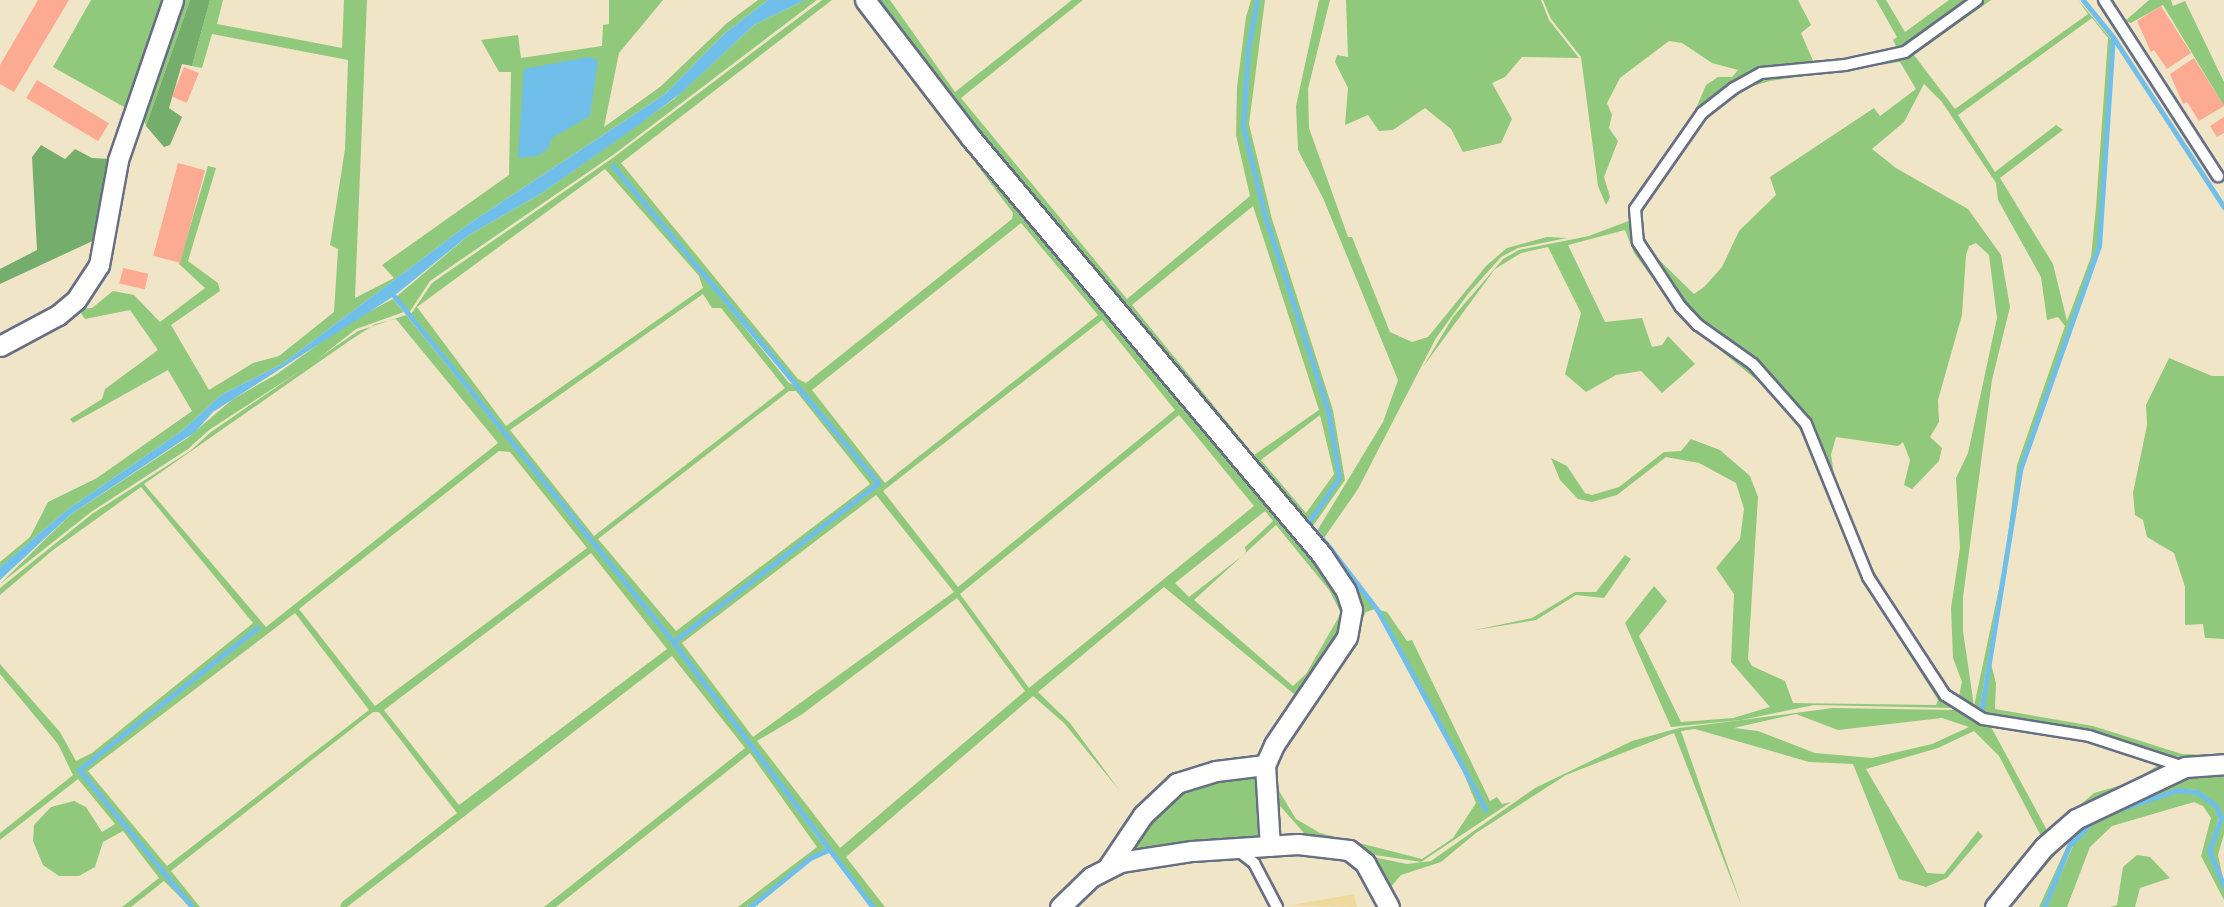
<!DOCTYPE html>
<html>
<head>
<meta charset="utf-8">
<style>
	body { margin:0 }
	#map { position:relative; width:2224px; height:907px; overflow:hidden; background:#f1e5c7; font-family:Mynerve,sans-serif }
	div>[style] { position:absolute }
	[style*='--x'] { left:calc(var(--x)*1px); top:calc(var(--y)*1px); width:calc(var(--w)*1px); rotate:calc(var(--a)*1deg) }
	.green>* { inset:0; background:#91c97c }
	.forest>* { inset:0; background:#74ad6c }
	.sand>* { inset:0; background:#eeda9e }
	.water>* { inset:0; background:#70beea }
	.stream>* { height:5px; margin:-2.5px; padding:0 2.5px; transform-origin:2.5px; border-radius:2.5px; background:#70beea }
	.building>* { inset:0; background:#fdaa93; transform-origin:0 0 }
	.roads { filter:drop-shadow(2px 0 #666f83) drop-shadow(-2px 0 #666f83) drop-shadow(0 2px #666f83) drop-shadow(0 -2px #666f83) }
	.service>* { height:10px; margin:-5px; padding:0 5px; transform-origin:5px; border-radius:5px; background:#fff }
	.minor>* { height:19px; margin:-9.5px; padding:0 9.5px; transform-origin:9.5px; border-radius:9.5px; background:#fff }
	span { translate:-50% -50%; white-space:nowrap; text-align:center; line-height:1.15; -webkit-text-stroke:5px #fcf5e5; paint-order:stroke }
</style>
</head>
<body>
<div id="map">
	<div class="green">
		<div style="clip-path:polygon(91px 0,164px 0,126px 108px,53px 67px)"></div>
		<div style="clip-path:polygon(180px 0,190px 0,146px 126px,142px 114px)"></div>
		<div style="clip-path:polygon(210px 0,223px 0,217px 24px,342px 48px,344px 0,367px 0,355px 298px,394px 278px,382px 265px,509px 175px,511px 72px,499px 72px,481px 40px,518px 35px,521px 58px,602px 46px,603px 25px,609px 24px,609px 0,663px 0,619px 53px,604px 127px,660px 87px,727px 23px,758px 0,768px 0,724px 34px,665px 94px,470px 223px,282px 364px,221px 395px,183px 430px,67px 510px,0 567px,0 562px,30px 537px,48px 502px,97px 478px,192px 411px,168px 370px,73px 423px,70px 419px,102px 399px,105px 389px,158px 350px,130px 310px,85px 319px,78px 309px,92px 308px,113px 291px,134px 295px,160px 322px,205px 288px,179px 264px,208px 166px,216px 168px,188px 261px,218px 283px,220px 291px,171px 325px,209px 390px,253px 363px,279px 356px,334px 312px,338px 249px,330px 245px,345px 149px,348px 60px,212px 34px,202px 68px,192px 66px)"></div>
		<div style="clip-path:polygon(805px 0,817px 0,613px 155px,430px 281px,409px 313px,396px 297px,469px 235px,542px 193px,674px 99px,754px 25px)"></div>
		<div style="clip-path:polygon(evenodd,822px 0,832px 0,621px 163px,798px 379px,806px 383px,1012px 219px,1013px 213px,853px 0,861px 0,1333px 573px,1347px 624px,1262px 759px,1255px 758px,1294px 694px,1164px 587px,1038px 692px,1070px 723px,1120px 791px,1064px 723px,1033px 696px,846px 857px,885px 907px,875px 907px,829px 849px,675px 642px,879px 483px,614px 164px,789px 383px,797px 386px,877px 483px,674px 640px,411px 314px,432px 283px,614px 157px,822px 0,605px 169px,699px 276px,703px 288px,506px 426px,417px 307px,605px 169px,822px 0,1021px 223px,1098px 315px,885px 483px,812px 390px,1021px 223px,822px 0,703px 294px,712px 308px,721px 308px,785px 388px,594px 536px,510px 430px,703px 294px,822px 0,1102px 320px,1175px 410px,958px 587px,883px 491px,1102px 320px,822px 0,789px 391px,796px 391px,870px 484px,676px 631px,598px 539px,789px 391px,822px 0,1179px 415px,1254px 506px,1029px 688px,960px 594px,1179px 415px,822px 0,876px 495px,954px 592px,753px 737px,682px 643px,876px 495px,822px 0,1265px 511px,1273px 521px,1245px 547px,1246px 553px,1189px 597px,1175px 583px,1265px 511px,822px 0,1276px 525px,1329px 590px,1341px 613px,1306px 674px,1293px 686px,1194px 600px,1276px 525px,822px 0,957px 598px,1025px 691px,840px 848px,757px 741px,801px 715px,957px 598px)"></div>
		<div style="clip-path:polygon(evenodd,880px 0,890px 0,955px 92px,1072px 0,1083px 0,961px 98px,1127px 299px,1250px 196px,1236px 135px,1237px 87px,1246px 17px,1251px 0,1256px 0,1247px 48px,1242px 127px,1264px 217px,1327px 412px,1337px 471px,1338px 478px,1308px 521px,1020px 183px,880px 0,1253px 206px,1319px 410px,1254px 455px,1132px 305px,1253px 206px,880px 0,1320px 415px,1334px 474px,1306px 513px,1261px 460px,1320px 415px)"></div>
		<div style="clip-path:polygon(1259px 0,1265px 0,1249px 124px,1272px 219px,1333px 410px,1345px 480px,1313px 526px,1310px 523px,1341px 479px,1340px 471px,1329px 411px,1266px 216px,1245px 127px,1249px 48px)"></div>
		<div style="clip-path:polygon(1319px 0,1330px 0,1308px 89px,1309px 128px,1348px 237px,1352px 237px,1390px 332px,1412px 342px,1428px 337px,1486px 266px,1507px 248px,1547px 237px,1567px 238px,1518px 248px,1501px 257px,1468px 294px,1436px 338px,1358px 489px,1324px 538px,1317px 531px,1383px 422px,1398px 380px,1323px 198px,1298px 150px,1296px 106px)"></div>
		<div style="clip-path:polygon(1346px 0,1541px 0,1549px 20px,1579px 58px,1522px 57px,1505px 77px,1492px 83px,1512px 119px,1501px 143px,1463px 152px,1451px 129px,1425px 108px,1393px 130px,1379px 131px,1368px 115px,1345px 125px,1348px 88px,1335px 62px,1337px 55px,1348px 57px)"></div>
		<div style="clip-path:polygon(1543px 0,1798px 0,1811px 25px,1801px 33px,1814px 63px,1748px 75px,1691px 120px,1706px 85px,1718px 77px,1732px 77px,1738px 70px,1712px 63px,1682px 43px,1669px 41px,1620px 78px,1607px 103px,1612px 115px,1609px 128px,1618px 141px,1604px 177px,1610px 197px,1606px 205px,1598px 186px,1581px 57px,1551px 19px)"></div>
		<div style="clip-path:polygon(1876px 0,1886px 0,1905px 32px,1949px 0,1971px 0,1898px 50px,1893px 40px,1897px 37px)"></div>
		<div style="clip-path:polygon(evenodd,1982px 0,1991px 0,1914px 55px,1955px 109px,2088px 14px,2078px 0,2111px 39px,2098px 245px,2019px 469px,1979px 713px,1947px 694px,1888px 604px,1851px 535px,1809px 423px,1759px 367px,1681px 303px,1648px 255px,1637px 223px,1640px 209px,1694px 129px,1740px 88px,1761px 79px,1897px 56px,1924px 43px,1982px 0,2092px 18px,2108px 38px,2096px 207px,2091px 257px,2067px 321px,2053px 264px,2000px 178px,2063px 130px,2056px 125px,1995px 172px,1958px 115px,2092px 18px,1982px 0,1900px 62px,1916px 89px,1880px 116px,1874px 108px,1770px 177px,1776px 195px,1739px 231px,1722px 267px,1704px 287px,1694px 294px,1649px 250px,1640px 223px,1644px 209px,1702px 124px,1727px 101px,1749px 87px,1770px 81px,1900px 62px,1982px 0,1924px 84px,1942px 102px,1996px 183px,1998px 200px,2041px 277px,2047px 320px,2058px 317px,2065px 326px,2017px 465px,2004px 565px,1974px 706px,1963px 631px,1963px 597px,1992px 380px,2010px 307px,2001px 255px,1968px 209px,1896px 168px,1872px 149px,1904px 122px,1924px 84px,1982px 0,1976px 243px,1989px 255px,1997px 318px,1968px 453px,1956px 478px,1960px 548px,1951px 608px,1953px 658px,1962px 682px,1958px 700px,1909px 634px,1858px 542px,1835px 481px,1831px 455px,1836px 437px,1898px 446px,1903px 442px,1910px 460px,1904px 485px,1912px 489px,1939px 461px,1942px 448px,1930px 437px,1939px 422px,1938px 400px,1962px 315px,1966px 255px,1969px 246px,1976px 243px)"></div>
		<div style="clip-path:polygon(2149px 0,2171px 0,2173px 6px,2185px 1px,2224px 82px,2224px 106px,2163px 5px,2131px 23px,2125px 21px)"></div>
		<div style="clip-path:polygon(1631px 220px,1637px 249px,1678px 309px,1762px 377px,1804px 427px,1841px 525px,1867px 578px,1905px 643px,1953px 708px,1814px 705px,1741px 720px,1671px 727px,1625px 623px,1654px 586px,1667px 601px,1639px 636px,1681px 722px,1733px 718px,1770px 707px,1731px 662px,1734px 594px,1716px 568px,1740px 539px,1744px 509px,1736px 483px,1699px 463px,1666px 457px,1617px 495px,1592px 502px,1578px 499px,1560px 480px,1551px 458px,1567px 466px,1585px 493px,1592px 495px,1619px 487px,1664px 452px,1681px 451px,1691px 439px,1720px 450px,1750px 476px,1758px 497px,1748px 659px,1752px 666px,1785px 681px,1793px 703px,1936px 705px,1938px 700px,1861px 578px,1800px 430px,1775px 395px,1682px 319px,1634px 253px,1625px 230px,1568px 245px,1605px 322px,1642px 318px,1652px 347px,1662px 345px,1668px 336px,1695px 364px,1662px 393px,1641px 371px,1616px 375px,1586px 392px,1565px 374px,1581px 313px,1548px 247px,1521px 253px,1495px 269px,1423px 367px,1453px 317px,1503px 259px,1519px 250px,1589px 236px)"></div>
		<div style="clip-path:polygon(393px 299px,404px 312px,356px 329px,314px 362px,209px 430px,188px 449px,91px 512px,0 584px,70px 515px,186px 439px,233px 399px,277px 374px,349px 322px)"></div>
		<div style="clip-path:polygon(evenodd,406px 315px,672px 642px,826px 849px,747px 907px,738px 907px,817px 847px,750px 753px,556px 907px,544px 907px,745px 748px,672px 656px,347px 907px,340px 907px,342px 902px,457px 813px,379px 712px,373px 712px,171px 871px,200px 907px,194px 907px,81px 770px,256px 627px,77px 770px,190px 907px,164px 881px,131px 907px,122px 907px,159px 878px,123px 831px,103px 842px,95px 867px,79px 876px,59px 876px,43px 865px,33px 841px,34px 825px,51px 807px,74px 801px,86px 807px,102px 832px,115px 824px,78px 779px,0 840px,0 833px,73px 775px,58px 744px,0 674px,0 664px,60px 732px,76px 761px,92px 753px,253px 623px,141px 487px,53px 550px,0 595px,0 588px,92px 514px,190px 451px,211px 432px,358px 331px,406px 315px,396px 319px,498px 443px,266px 627px,144px 484px,349px 341px,375px 324px,396px 319px,406px 315px,499px 451px,510px 452px,587px 548px,375px 706px,299px 609px,499px 451px,406px 315px,591px 553px,667px 649px,459px 805px,384px 710px,591px 553px,406px 315px,295px 613px,369px 710px,167px 866px,88px 771px,295px 613px)"></div>
		<div style="clip-path:polygon(2169px 358px,2212px 376px,2224px 376px,2224px 639px,2205px 638px,2203px 624px,2185px 625px,2185px 587px,2174px 553px,2147px 537px,2143px 520px,2135px 515px,2133px 493px,2147px 425px,2146px 405px)"></div>
		<div style="clip-path:polygon(1324px 543px,1375px 609px,1366px 612px,1345px 655px,1288px 735px,1276px 765px,1276px 786px,1296px 819px,1320px 833px,1422px 859px,1453px 838px,1476px 803px,1463px 772px,1488px 811px,1379px 610px,1387px 612px,1407px 641px,1412px 640px,1490px 801px,1497px 797px,1502px 804px,1511px 802px,1421px 862px,1368px 854px,1304px 833px,1280px 806px,1274px 791px,1272px 758px,1353px 634px)"></div>
		<div style="clip-path:polygon(1625px 555px,1631px 559px,1604px 598px,1576px 595px,1536px 620px,1470px 631px,1532px 618px,1575px 592px,1596px 592px)"></div>
		<div style="clip-path:polygon(1991px 664px,1996px 683px,1995px 709px,2093px 726px,2182px 754px,2213px 755px,2171px 757px,2099px 735px,1982px 714px)"></div>
		<div style="clip-path:polygon(evenodd,1833px 708px,1954px 710px,2002px 722px,1991px 727px,2048px 832px,2094px 793px,2132px 782px,2163px 762px,2171px 765px,2109px 797px,1991px 907px,1985px 907px,2042px 838px,1999px 756px,1974px 731px,1938px 748px,1866px 769px,1927px 873px,1944px 874px,1978px 831px,1983px 836px,1947px 878px,1926px 887px,1899px 879px,1853px 764px,1809px 762px,1695px 729px,1681px 731px,1742px 907px,1674px 733px,1566px 775px,1476px 833px,1441px 862px,1401px 875px,1389px 889px,1368px 856px,1407px 864px,1431px 861px,1535px 788px,1632px 741px,1679px 728px,1833px 708px,1796px 714px,1838px 730px,1942px 718px,1969px 727px,1932px 744px,1872px 758px,1815px 753px,1758px 731px,1734px 728px,1796px 714px)"></div>
		<div style="clip-path:polygon(2224px 769px,2224px 834px,2218px 855px,2224px 883px,2211px 851px,2222px 817px,2217px 805px,2198px 790px,2177px 789px,2095px 817px,2076px 833px,2043px 907px,2039px 907px,2072px 835px,2011px 906px,2000px 907px,2063px 833px,2172px 777px)"></div>
		<div style="clip-path:polygon(1262px 770px,1262px 842px,1124px 855px,1140px 826px,1175px 790px)"></div>
		<div style="clip-path:polygon(2177px 792px,2197px 793px,2215px 807px,2219px 818px,2208px 851px,2224px 888px,2224px 900px,2201px 856px,2211px 818px,2203px 806px,2194px 802px,2112px 826px,2090px 847px,2067px 907px,2046px 907px,2078px 835px,2096px 819px)"></div>
		<div style="clip-path:polygon(2137px 855px,2150px 857px,2170px 878px,2140px 888px,2135px 907px,2110px 907px,2117px 905px,2123px 867px)"></div>
	</div>
	<div class="forest">
		<div style="clip-path:polygon(190px 0,210px 0,192px 66px,182px 64px,169px 108px,182px 117px,170px 145px,164px 147px,146px 126px)"></div>
		<div style="clip-path:polygon(41px 145px,65px 159px,75px 149px,92px 158px,111px 159px,99px 238px,0 284px,0 269px,37px 250px,32px 157px)"></div>
	</div>
	<div class="sand">
		<div style="clip-path:polygon(1354px 894px,1357px 907px,1287px 906px)"></div>
	</div>
	<div class="water">
		<div style="clip-path:polygon(768px 0,805px 0,754px 25px,681px 93px,636px 127px,542px 193px,469px 235px,394px 296px,213px 412px,195px 432px,70px 515px,0 580px,0 567px,67px 510px,183px 430px,221px 395px,282px 364px,470px 223px,665px 94px,724px 34px)"></div>
		<div style="clip-path:polygon(588px 57px,598px 60px,590px 116px,552px 138px,547px 150px,537px 156px,518px 158px,524px 69px)"></div>
	</div>
	<div class="stream">
		<div style="--x:878;--y:0;--w:36;--a:54"></div>
		<div style="--x:1257;--y:0;--w:49;--a:100.6"></div>
		<div style="--x:1248;--y:48;--w:79;--a:93.6"></div>
		<div style="--x:1243;--y:127;--w:92;--a:76.1"></div>
		<div style="--x:1265;--y:216;--w:205;--a:72.1"></div>
		<div style="--x:1328;--y:411;--w:61;--a:80.5"></div>
		<div style="--x:1338;--y:471;--w:7;--a:82"></div>
		<div style="--x:1339;--y:478;--w:55;--a:124.6"></div>
		<div style="--x:2083;--y:0;--w:48;--a:51"></div>
		<div style="--x:2113;--y:37;--w:203;--a:56.9"></div>
		<div style="--x:613;--y:166;--w:413;--a:50.1"></div>
		<div style="--x:878;--y:483;--w:259;--a:142.2"></div>
		<div style="--x:394;--y:296;--w:444;--a:51.1"></div>
		<div style="--x:673;--y:642;--w:332;--a:53"></div>
		<div style="--x:1301;--y:516;--w:33;--a:47"></div>
		<div style="--x:1326;--y:543;--w:86;--a:52.6"></div>
		<div style="--x:1378;--y:611;--w:226;--a:61.5"></div>
		<div style="--x:1981;--y:712;--w:245;--a:-80.8"></div>
		<div style="--x:2020;--y:470;--w:238;--a:-70.6"></div>
		<div style="--x:2099;--y:246;--w:209;--a:-86.2"></div>
		<div style="--x:2105;--y:814;--w:76;--a:-18.4"></div>
		<div style="--x:2177;--y:790;--w:20;--a:6"></div>
		<div style="--x:2197;--y:792;--w:24;--a:36"></div>
		<div style="--x:2216;--y:806;--w:13;--a:67"></div>
		<div style="--x:2221;--y:818;--w:35;--a:110"></div>
		<div style="--x:2209;--y:851;--w:38;--a:67"></div>
		<div style="--x:192;--y:907;--w:178;--a:-129.5"></div>
		<div style="--x:79;--y:770;--w:228;--a:-38.6"></div>
		<div style="--x:750;--y:907;--w:77;--a:-39.2"></div>
		<div style="--x:810;--y:858;--w:20;--a:-24"></div>
		<div style="--x:2044;--y:907;--w:66;--a:-67.7"></div>
		<div style="--x:2069;--y:846;--w:35;--a:-47"></div>
	</div>
	<div class="building">
		<div style="clip-path:polygon(38px 0,69px 0,14px 92px,0 84px,0 65px)"></div>
		<div style="clip-path:polygon(2161px 6px,2191px 53px,2167px 69px,2154px 50px,2151px 52px,2137px 21px)"></div>
		<div style="clip-path:polygon(2194px 58px,2224px 106px,2199px 121px,2187px 102px,2183px 104px,2170px 74px)"></div>
		<div style="left:184px;top:67px;width:16px;height:32px;rotate:22deg"></div>
		<div style="left:37px;top:80px;width:84px;height:21px;rotate:31deg"></div>
		<div style="clip-path:polygon(2224px 117px,2224px 133px,2217px 137px,2210px 126px)"></div>
		<div style="left:178px;top:163px;width:28px;height:96px;rotate:15deg"></div>
		<div style="left:123px;top:268px;width:26px;height:16px;rotate:13deg"></div>
	</div>
	<div class="roads">
		<div class="service">
			<div style="--x:1977;--y:0;--w:89;--a:144.2"></div>
			<div style="--x:1905;--y:52;--w:61;--a:167.8"></div>
			<div style="--x:1845;--y:65;--w:84;--a:174.6"></div>
			<div style="--x:1761;--y:73;--w:31;--a:151"></div>
			<div style="--x:1734;--y:88;--w:41;--a:142"></div>
			<div style="--x:1702;--y:113;--w:117;--a:124.9"></div>
			<div style="--x:1635;--y:209;--w:33;--a:85"></div>
			<div style="--x:1638;--y:242;--w:77;--a:56.7"></div>
			<div style="--x:1680;--y:306;--w:26;--a:47"></div>
			<div style="--x:1698;--y:325;--w:67;--a:35.3"></div>
			<div style="--x:1753;--y:364;--w:80;--a:48.5"></div>
			<div style="--x:1806;--y:424;--w:165;--a:67.9"></div>
			<div style="--x:1868;--y:577;--w:141;--a:56.9"></div>
			<div style="--x:1945;--y:695;--w:45;--a:32.3"></div>
			<div style="--x:1983;--y:719;--w:107;--a:9.1"></div>
			<div style="--x:2089;--y:736;--w:100;--a:18.1"></div>
			<div style="--x:2104;--y:0;--w:210;--a:57.1"></div>
			<div style="--x:1236;--y:849;--w:23;--a:38"></div>
			<div style="--x:1254;--y:863;--w:50;--a:62.4"></div>
		</div>
		<div class="minor">
			<div style="--x:865;--y:0;--w:174;--a:52.5"></div>
			<div style="--x:971;--y:138;--w:545;--a:49.91"></div>
			<div style="--x:1322;--y:555;--w:43;--a:56.3"></div>
			<div style="--x:1346;--y:591;--w:19;--a:72"></div>
			<div style="--x:1352;--y:609;--w:28;--a:100"></div>
			<div style="--x:1347;--y:637;--w:130;--a:124.1"></div>
			<div style="--x:1274;--y:745;--w:22;--a:114"></div>
			<div style="--x:1265;--y:765;--w:81;--a:86.5"></div>
			<div style="--x:0;--y:346;--w:66;--a:-28.1"></div>
			<div style="--x:58;--y:315;--w:23;--a:-40"></div>
			<div style="--x:76;--y:300;--w:42;--a:-56.7"></div>
			<div style="--x:99;--y:265;--w:107;--a:-79.7"></div>
			<div style="--x:118;--y:160;--w:169;--a:-71"></div>
			<div style="--x:1108;--y:867;--w:63;--a:-56.1"></div>
			<div style="--x:1143;--y:815;--w:47;--a:-43.3"></div>
			<div style="--x:1177;--y:783;--w:41;--a:-17.1"></div>
			<div style="--x:1216;--y:771;--w:49;--a:-7"></div>
			<div style="--x:1060;--y:907;--w:43;--a:-44.1"></div>
			<div style="--x:1091;--y:877;--w:33;--a:-27"></div>
			<div style="--x:1120;--y:862;--w:73;--a:-8.7"></div>
			<div style="--x:1192;--y:851;--w:106;--a:-3.8"></div>
			<div style="--x:1298;--y:844;--w:51;--a:6.7"></div>
			<div style="--x:1349;--y:850;--w:21;--a:39"></div>
			<div style="--x:1365;--y:863;--w:50;--a:61.4"></div>
			<div style="--x:1995;--y:907;--w:77;--a:-50.8"></div>
			<div style="--x:2044;--y:847;--w:43;--a:-41.2"></div>
			<div style="--x:2076;--y:819;--w:121;--a:-25.5"></div>
			<div style="--x:2185;--y:767;--w:39;--a:-4"></div>
		</div>
	</div>
</div>
</body>
</html>
